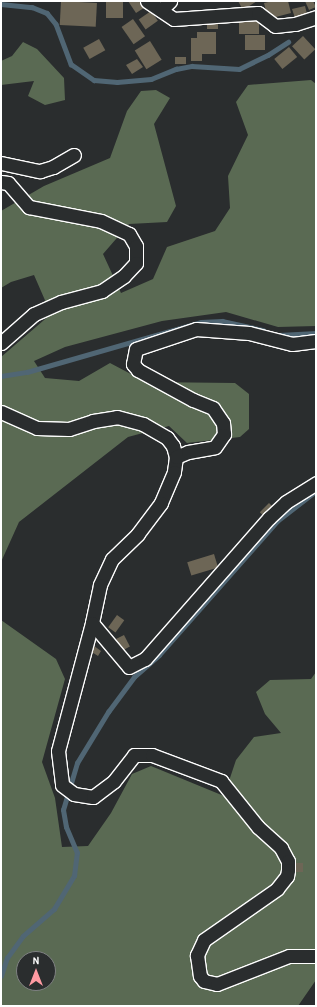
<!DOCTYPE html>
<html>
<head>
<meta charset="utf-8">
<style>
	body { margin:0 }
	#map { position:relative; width:317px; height:1007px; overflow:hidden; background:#2a2d2e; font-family:"Patrick Hand",sans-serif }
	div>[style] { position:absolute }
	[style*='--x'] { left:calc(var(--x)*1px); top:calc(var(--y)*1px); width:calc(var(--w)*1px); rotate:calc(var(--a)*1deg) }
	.green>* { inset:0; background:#5a6a53 }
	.stream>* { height:4.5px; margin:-2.25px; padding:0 2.25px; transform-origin:2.25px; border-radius:2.25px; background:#506674 }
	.building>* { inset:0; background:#6d6656; transform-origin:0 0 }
	.roads { filter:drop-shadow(1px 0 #fff) drop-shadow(-1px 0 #fff) drop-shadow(0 1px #fff) drop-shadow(0 -1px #fff) }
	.minor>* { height:13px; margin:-6.5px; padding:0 6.5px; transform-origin:6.5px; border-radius:6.5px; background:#2a2d2e }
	span { translate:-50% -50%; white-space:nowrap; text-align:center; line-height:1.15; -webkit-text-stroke:3.5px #2a2d2e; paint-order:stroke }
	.frame { position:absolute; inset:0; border:2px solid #fff; pointer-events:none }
	.north { position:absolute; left:16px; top:951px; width:40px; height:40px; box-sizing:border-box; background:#2a2d2e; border:1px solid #7f8182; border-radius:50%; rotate:0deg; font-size:11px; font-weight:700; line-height:16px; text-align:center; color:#fff }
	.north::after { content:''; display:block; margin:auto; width:14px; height:18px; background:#ff9aa2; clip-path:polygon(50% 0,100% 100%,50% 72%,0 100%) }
</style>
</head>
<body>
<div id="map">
	<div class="green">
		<div style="clip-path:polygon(23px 42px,37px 49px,64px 78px,65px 100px,45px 105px,28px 96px,34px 81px,1px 85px,1px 61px,12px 56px)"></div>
		<div style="clip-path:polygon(311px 80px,316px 84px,316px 326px,278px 327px,226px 312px,162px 321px,65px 347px,34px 361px,45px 378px,79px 381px,110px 363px,146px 382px,235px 383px,249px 394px,249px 429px,240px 437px,187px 443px,169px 426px,128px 437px,19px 522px,1px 562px,1px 357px,51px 314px,34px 275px,11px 282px,1px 288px,1px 211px,44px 186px,110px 158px,127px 111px,141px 91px,156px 90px,170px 98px,154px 124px,176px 206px,167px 222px,129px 224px,103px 254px,121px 293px,153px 279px,167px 247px,215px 231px,230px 208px,228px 176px,248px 135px,236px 102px,248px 85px)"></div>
		<div style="clip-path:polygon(evenodd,1px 620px,56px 659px,65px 679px,42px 762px,55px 798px,62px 847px,88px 846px,111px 813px,132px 774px,151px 766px,224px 796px,236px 760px,254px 737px,281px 733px,265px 714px,256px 692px,270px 680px,311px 679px,316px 672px,316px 980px,298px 1006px,1px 1006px,1px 620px,24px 959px,48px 959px,48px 983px,24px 983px,24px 959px)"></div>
	</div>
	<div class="stream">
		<div style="--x:1;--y:4;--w:31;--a:6"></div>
		<div style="--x:32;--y:7;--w:16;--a:22"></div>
		<div style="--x:47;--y:13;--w:14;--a:51"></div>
		<div style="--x:56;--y:24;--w:43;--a:69.4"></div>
		<div style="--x:71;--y:64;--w:28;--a:35"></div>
		<div style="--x:94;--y:80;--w:23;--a:5"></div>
		<div style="--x:117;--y:82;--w:34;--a:-5"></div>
		<div style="--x:151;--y:79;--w:27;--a:-22"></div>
		<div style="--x:176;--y:69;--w:16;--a:-11"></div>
		<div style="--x:192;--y:66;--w:47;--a:3.7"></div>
		<div style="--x:239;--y:69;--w:32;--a:-26"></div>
		<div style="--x:268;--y:55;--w:24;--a:-33"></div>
		<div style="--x:279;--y:335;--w:37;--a:-3"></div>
		<div style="--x:1;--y:376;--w:26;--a:-9"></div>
		<div style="--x:27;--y:372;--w:181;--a:-16"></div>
		<div style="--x:201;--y:322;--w:21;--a:-3"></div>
		<div style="--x:222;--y:321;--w:42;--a:12.4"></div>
		<div style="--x:1;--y:976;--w:19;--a:-72"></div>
		<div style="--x:7;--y:958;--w:27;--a:-54"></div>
		<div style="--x:23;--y:936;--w:41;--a:-41.1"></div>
		<div style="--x:54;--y:909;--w:39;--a:-59"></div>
		<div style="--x:74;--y:876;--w:23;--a:-83"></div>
		<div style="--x:77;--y:853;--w:28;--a:-113"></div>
		<div style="--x:66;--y:827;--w:17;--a:-100"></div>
		<div style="--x:63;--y:810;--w:49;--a:-73.4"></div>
		<div style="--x:77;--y:763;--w:60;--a:-58.7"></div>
		<div style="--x:108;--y:712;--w:44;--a:-53.4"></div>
		<div style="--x:134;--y:677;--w:33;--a:-41"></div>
		<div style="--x:159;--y:655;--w:179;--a:-48.6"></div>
		<div style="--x:277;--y:521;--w:49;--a:-37.6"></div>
	</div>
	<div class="building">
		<div style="left:61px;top:1px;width:36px;height:24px;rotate:3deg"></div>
		<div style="left:106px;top:1px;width:17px;height:17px"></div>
		<div style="clip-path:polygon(128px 1px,143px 1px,147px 6px,136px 13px)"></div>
		<div style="clip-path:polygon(238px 1px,257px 1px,243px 10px)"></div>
		<div style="clip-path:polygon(273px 1px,288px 1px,291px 13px,268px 19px,264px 3px)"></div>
		<div style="clip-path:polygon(305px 1px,313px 1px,316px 7px,309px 10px)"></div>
		<div style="clip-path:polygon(305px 6px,307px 14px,295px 18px,292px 9px)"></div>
		<div style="left:151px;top:11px;width:12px;height:15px;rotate:55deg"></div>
		<div style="left:133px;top:19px;width:21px;height:14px;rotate:55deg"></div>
		<div style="left:239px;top:19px;width:20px;height:15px"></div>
		<div style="left:207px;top:21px;width:11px;height:8px"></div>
		<div style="clip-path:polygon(197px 32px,216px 32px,216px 54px,202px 54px,202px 61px,191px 61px,191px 38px,197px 38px)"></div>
		<div style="left:245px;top:35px;width:20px;height:15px"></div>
		<div style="left:303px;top:36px;width:18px;height:15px;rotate:47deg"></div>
		<div style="left:99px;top:39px;width:13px;height:18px;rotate:61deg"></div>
		<div style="left:150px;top:41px;width:22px;height:18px;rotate:58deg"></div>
		<div style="left:289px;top:47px;width:13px;height:19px;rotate:51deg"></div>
		<div style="left:175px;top:57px;width:11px;height:7px"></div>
		<div style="clip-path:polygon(137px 59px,143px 67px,132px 74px,126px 65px)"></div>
		<div style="left:269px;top:503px;width:7px;height:13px;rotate:45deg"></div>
		<div style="left:214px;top:554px;width:14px;height:28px;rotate:73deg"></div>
		<div style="left:117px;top:615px;width:9px;height:15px;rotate:36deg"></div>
		<div style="left:124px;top:635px;width:13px;height:9px;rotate:63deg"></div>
		<div style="clip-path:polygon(90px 643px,101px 651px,98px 656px,87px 649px)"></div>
		<div style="left:295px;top:863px;width:8px;height:9px"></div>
	</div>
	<div class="roads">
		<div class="minor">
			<div style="--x:147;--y:1;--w:32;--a:34"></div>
			<div style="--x:174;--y:19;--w:84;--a:-4.1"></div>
			<div style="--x:258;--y:13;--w:21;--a:37"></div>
			<div style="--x:275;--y:26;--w:20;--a:-6"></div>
			<div style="--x:295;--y:24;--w:22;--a:-18"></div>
			<div style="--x:161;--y:10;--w:13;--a:-45"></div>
			<div style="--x:1;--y:163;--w:40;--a:12"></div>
			<div style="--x:40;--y:171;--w:14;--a:-17"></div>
			<div style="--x:53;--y:167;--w:24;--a:-30"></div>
			<div style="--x:1;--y:182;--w:7;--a:8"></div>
			<div style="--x:8;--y:183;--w:32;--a:49"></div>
			<div style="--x:29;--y:207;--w:73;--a:11"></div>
			<div style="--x:101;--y:221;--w:31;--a:25"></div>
			<div style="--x:129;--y:234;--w:14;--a:60"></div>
			<div style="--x:136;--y:246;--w:17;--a:90"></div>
			<div style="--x:136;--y:263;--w:18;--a:133"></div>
			<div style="--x:124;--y:276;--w:27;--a:146"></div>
			<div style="--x:102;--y:291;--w:42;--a:165"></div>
			<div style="--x:61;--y:302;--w:30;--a:156"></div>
			<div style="--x:34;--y:314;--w:44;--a:138.7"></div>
			<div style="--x:1;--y:412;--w:39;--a:24"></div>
			<div style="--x:37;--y:428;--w:32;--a:2"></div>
			<div style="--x:69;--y:429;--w:25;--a:-18"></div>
			<div style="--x:93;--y:421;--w:24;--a:-9"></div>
			<div style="--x:117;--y:417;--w:27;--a:15"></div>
			<div style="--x:143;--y:424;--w:28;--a:30"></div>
			<div style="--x:167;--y:438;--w:10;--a:53"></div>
			<div style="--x:173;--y:446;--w:11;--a:75"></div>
			<div style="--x:176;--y:457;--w:15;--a:98"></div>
			<div style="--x:174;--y:472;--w:34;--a:113"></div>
			<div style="--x:161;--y:503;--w:39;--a:127"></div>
			<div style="--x:138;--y:534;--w:36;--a:136"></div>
			<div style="--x:112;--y:559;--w:29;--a:115"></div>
			<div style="--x:100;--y:585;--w:39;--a:102"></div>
			<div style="--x:92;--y:623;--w:132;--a:104.9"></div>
			<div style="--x:58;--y:751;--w:34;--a:83"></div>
			<div style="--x:62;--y:785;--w:15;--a:37"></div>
			<div style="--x:74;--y:794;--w:19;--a:9"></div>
			<div style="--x:93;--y:797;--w:26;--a:-37"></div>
			<div style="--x:114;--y:781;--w:33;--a:-52"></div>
			<div style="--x:134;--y:755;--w:18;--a:0"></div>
			<div style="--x:152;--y:755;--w:74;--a:20.6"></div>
			<div style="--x:221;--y:781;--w:59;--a:51.2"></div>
			<div style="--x:258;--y:827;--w:31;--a:42"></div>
			<div style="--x:281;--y:848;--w:15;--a:62"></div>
			<div style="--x:288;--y:861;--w:9;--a:90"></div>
			<div style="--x:288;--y:870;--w:6;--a:99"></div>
			<div style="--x:287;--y:876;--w:16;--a:128"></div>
			<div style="--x:277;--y:889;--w:89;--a:145.1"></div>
			<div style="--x:204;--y:940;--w:17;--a:115"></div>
			<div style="--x:197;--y:955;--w:21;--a:82"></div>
			<div style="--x:200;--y:976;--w:6;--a:51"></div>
			<div style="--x:204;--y:981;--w:13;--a:13"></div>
			<div style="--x:217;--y:984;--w:77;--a:-21.3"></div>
			<div style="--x:289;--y:956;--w:27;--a:0"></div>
			<div style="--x:176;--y:457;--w:13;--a:-23"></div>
			<div style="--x:188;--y:452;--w:27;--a:-10"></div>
			<div style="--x:215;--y:447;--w:16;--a:-55"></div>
			<div style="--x:224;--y:434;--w:11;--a:-95"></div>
			<div style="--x:223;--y:423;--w:18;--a:-124"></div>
			<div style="--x:213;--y:408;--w:22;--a:-158"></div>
			<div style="--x:193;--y:400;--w:63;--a:-151.4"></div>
			<div style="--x:138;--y:370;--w:8;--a:-130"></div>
			<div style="--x:133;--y:364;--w:15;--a:-79"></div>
			<div style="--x:136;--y:349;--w:63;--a:-18.4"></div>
			<div style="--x:196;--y:329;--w:53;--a:4.3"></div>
			<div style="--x:249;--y:333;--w:44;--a:14.3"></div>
			<div style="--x:292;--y:344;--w:24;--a:-7"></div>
			<div style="--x:92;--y:623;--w:57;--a:49.9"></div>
			<div style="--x:129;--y:667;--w:18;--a:-27"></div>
			<div style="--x:145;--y:659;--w:188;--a:-48.7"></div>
			<div style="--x:269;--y:518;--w:23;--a:-43"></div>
			<div style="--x:286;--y:502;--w:36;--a:-32"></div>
		</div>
	</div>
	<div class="frame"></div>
	<div class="north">N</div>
</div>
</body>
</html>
